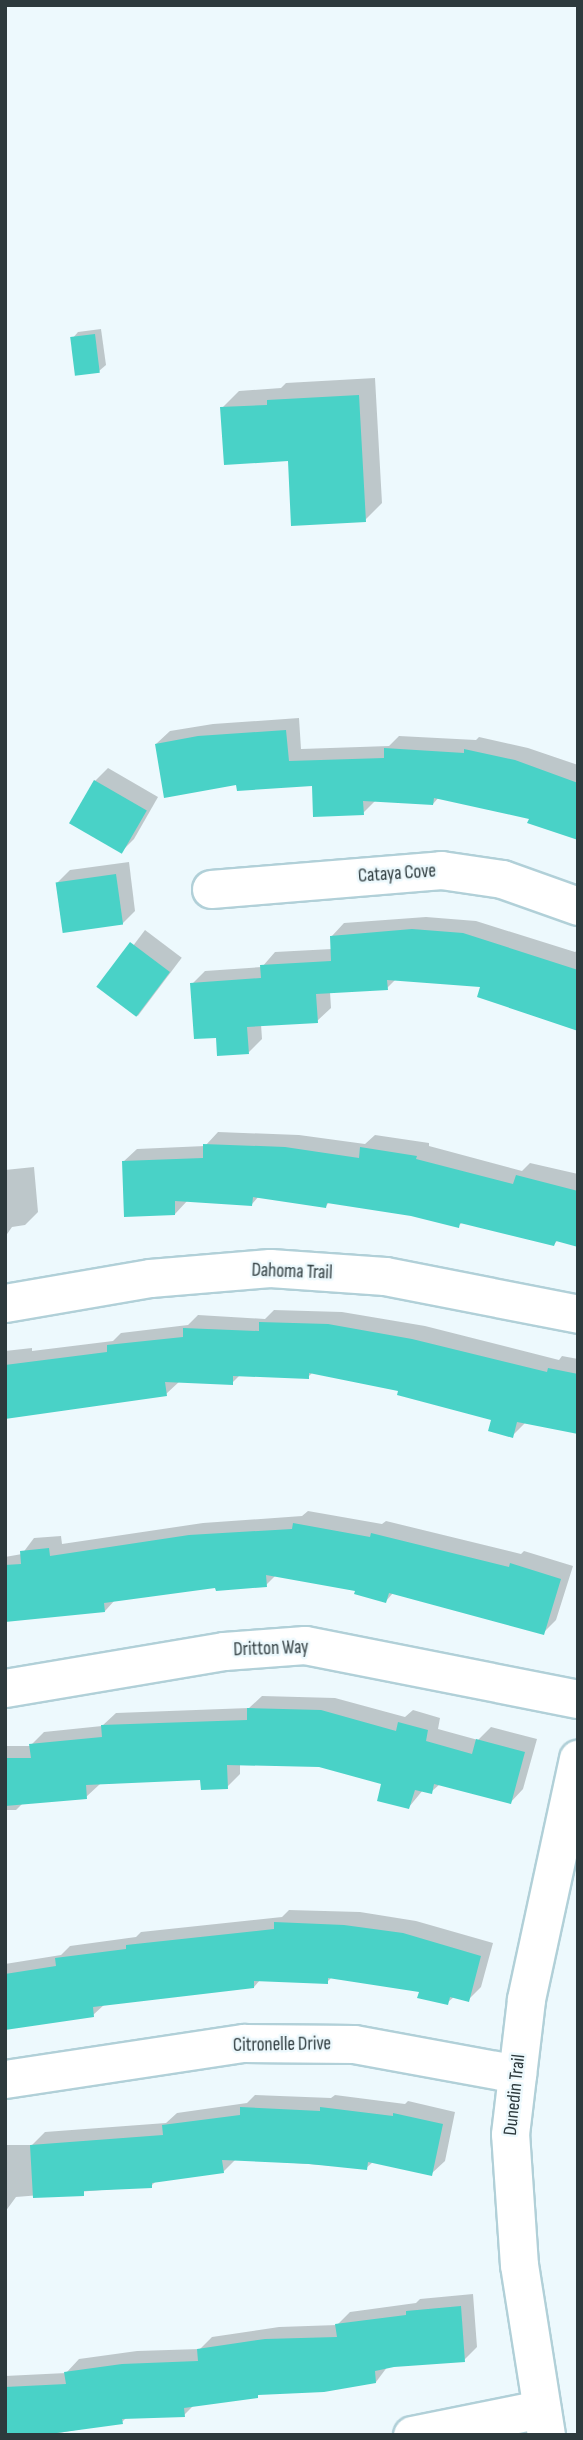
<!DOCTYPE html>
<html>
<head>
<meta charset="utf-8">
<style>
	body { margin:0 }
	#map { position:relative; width:583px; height:2440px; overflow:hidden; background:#edf9fd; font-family:"Sofia Sans Condensed",sans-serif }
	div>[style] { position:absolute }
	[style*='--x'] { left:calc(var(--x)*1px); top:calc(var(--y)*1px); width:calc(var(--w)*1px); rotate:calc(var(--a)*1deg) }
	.shadow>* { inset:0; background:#0003; transform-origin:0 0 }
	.building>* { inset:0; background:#49d2c7; transform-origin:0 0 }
	.roads { filter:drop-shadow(2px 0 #b1d0d8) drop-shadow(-2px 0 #b1d0d8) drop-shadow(0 2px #b1d0d8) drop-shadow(0 -2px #b1d0d8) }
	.street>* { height:37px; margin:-18.5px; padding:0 18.5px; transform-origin:18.5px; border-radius:18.5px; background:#fff }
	span { translate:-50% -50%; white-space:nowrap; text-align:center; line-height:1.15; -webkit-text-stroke:5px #edf9fd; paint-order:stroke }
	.street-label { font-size:19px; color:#2d3a3d }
	.frame { position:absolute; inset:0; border:7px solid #2d3a3d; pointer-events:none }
</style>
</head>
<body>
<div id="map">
	<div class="shadow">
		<div style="clip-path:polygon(101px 329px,106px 365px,99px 371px,72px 339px,78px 332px)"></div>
		<div style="clip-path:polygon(375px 378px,382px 503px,365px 520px,222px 408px,239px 391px,281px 388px,286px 383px)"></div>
		<div style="clip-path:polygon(299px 718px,301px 749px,389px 746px,399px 736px,476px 740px,479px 737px,528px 748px,578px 765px,578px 835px,531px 818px,439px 797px,433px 804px,376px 800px,363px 813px,314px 784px,238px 783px,156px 744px,170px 731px,213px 724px)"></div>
		<div style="clip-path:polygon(108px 768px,158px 797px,134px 839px,121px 852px,71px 822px,95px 781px)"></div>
		<div style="clip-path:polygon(129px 862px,135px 911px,122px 924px,57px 883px,70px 870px)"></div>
		<div style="clip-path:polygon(426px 917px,476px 921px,575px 952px,578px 950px,578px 1027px,483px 986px,396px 979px,387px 988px,330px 992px,331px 1008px,317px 1021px,261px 1024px,262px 1039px,249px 1052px,217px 1036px,192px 984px,205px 971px,262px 967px,275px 952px,332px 949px,331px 937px,344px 923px)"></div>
		<div style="left:145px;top:930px;width:46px;height:73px;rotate:37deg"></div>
		<div style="clip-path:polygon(218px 1132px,299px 1135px,365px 1144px,375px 1135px,429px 1143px,429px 1146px,522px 1171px,530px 1163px,578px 1174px,578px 1245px,558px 1240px,554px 1244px,463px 1222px,458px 1226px,412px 1214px,330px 1201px,326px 1206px,259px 1196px,252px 1204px,188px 1200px,175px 1214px,123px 1162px,137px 1149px,205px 1146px)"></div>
		<div style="clip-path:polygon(34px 1167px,38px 1212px,25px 1225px,12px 1227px,5px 1237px,5px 1170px)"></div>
		<div style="clip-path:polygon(274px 1310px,342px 1312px,425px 1326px,559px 1360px,562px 1356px,578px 1359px,578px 1432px,525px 1423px,512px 1436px,494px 1418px,400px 1390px,313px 1372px,308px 1377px,240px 1375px,232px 1383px,180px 1381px,166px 1394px,5px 1417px,5px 1351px,32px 1348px,32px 1351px,113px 1341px,121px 1333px,188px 1325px,198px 1315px,265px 1319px)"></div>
		<div style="clip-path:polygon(308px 1511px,382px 1524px,386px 1521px,521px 1554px,524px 1551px,573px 1566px,556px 1620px,543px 1633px,393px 1593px,386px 1601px,357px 1590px,276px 1575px,266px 1585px,217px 1586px,115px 1600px,105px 1611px,5px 1620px,5px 1557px,22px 1554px,34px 1538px,61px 1536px,62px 1544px,203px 1523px,302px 1516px)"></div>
		<div style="clip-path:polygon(262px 1696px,335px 1698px,405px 1717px,413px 1710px,440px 1718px,438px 1729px,478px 1740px,491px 1727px,537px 1739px,523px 1789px,510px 1803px,440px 1784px,431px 1792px,423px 1790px,409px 1807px,384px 1783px,320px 1766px,240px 1763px,240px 1774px,227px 1787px,202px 1778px,100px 1784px,86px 1797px,23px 1803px,16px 1810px,5px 1810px,5px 1746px,30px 1746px,44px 1732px,102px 1726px,116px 1713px,249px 1708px)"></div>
		<div style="clip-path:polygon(289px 1910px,360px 1912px,416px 1921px,493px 1943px,481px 1987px,468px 2000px,455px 1996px,447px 2003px,421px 1991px,332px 1977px,327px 1982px,260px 1980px,254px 1987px,105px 2004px,93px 2015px,5px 2028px,5px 1964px,61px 1955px,70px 1946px,136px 1937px,141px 1932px,282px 1917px)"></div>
		<div style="clip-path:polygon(255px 2095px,331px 2098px,335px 2095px,405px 2104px,408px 2101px,455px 2112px,445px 2161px,431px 2174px,373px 2162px,366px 2168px,236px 2159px,223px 2172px,156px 2181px,151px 2186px,16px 2197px,5px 2212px,5px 2145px,32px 2145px,45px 2132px,166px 2123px,177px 2113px,247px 2103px)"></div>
		<div style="clip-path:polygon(473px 2294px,477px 2347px,464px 2360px,388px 2366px,376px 2382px,261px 2393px,257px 2396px,194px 2405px,184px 2415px,127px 2417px,122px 2422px,47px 2435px,5px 2435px,5px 2376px,66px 2373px,79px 2359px,137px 2351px,200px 2349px,212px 2337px,279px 2327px,337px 2325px,350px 2312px,416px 2303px,420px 2299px)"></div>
	</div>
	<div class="building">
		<div style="left:95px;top:334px;width:39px;height:25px;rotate:83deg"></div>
		<div style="clip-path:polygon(359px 395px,366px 522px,291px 526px,288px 461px,224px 465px,220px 407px,267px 405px,267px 400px)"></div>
		<div style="clip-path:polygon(286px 730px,289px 761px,384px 758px,384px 748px,464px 753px,464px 749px,515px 760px,578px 783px,578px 840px,527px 823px,529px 819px,434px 798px,433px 805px,363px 801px,364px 815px,313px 817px,312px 786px,237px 791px,236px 785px,164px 798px,155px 744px,198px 736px)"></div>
		<div style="left:94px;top:780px;width:61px;height:50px;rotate:30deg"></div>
		<div style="left:116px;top:874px;width:51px;height:61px;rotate:82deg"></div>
		<div style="clip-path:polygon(412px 929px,463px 933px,578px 970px,578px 1031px,477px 997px,480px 987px,387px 980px,388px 990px,316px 994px,318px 1023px,247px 1027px,249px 1054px,217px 1056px,216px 1038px,194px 1039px,190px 983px,261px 978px,260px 965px,331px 961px,330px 936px)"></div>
		<div style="left:130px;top:942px;width:50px;height:56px;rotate:37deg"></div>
		<div style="clip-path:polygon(203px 1144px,285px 1147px,359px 1158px,360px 1147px,417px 1156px,416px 1159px,513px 1184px,516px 1175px,578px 1191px,578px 1247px,556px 1241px,554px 1246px,460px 1223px,459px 1228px,411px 1216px,327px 1203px,326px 1208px,253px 1197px,252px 1206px,175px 1201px,175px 1215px,124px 1217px,122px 1161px,203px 1158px)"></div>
		<div style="clip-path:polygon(259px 1322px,328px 1324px,412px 1339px,547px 1372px,548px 1368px,578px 1374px,578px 1434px,517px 1422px,513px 1438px,488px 1431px,491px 1420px,397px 1395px,398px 1391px,309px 1373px,309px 1379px,233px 1376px,233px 1385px,165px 1382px,167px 1396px,5px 1419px,5px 1365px,107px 1352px,107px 1345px,183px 1337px,183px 1328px,259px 1331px)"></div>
		<div style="clip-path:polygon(293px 1523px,370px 1537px,371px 1533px,509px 1567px,510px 1563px,561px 1579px,544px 1635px,389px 1593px,386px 1603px,354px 1594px,355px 1591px,266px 1575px,267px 1587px,216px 1591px,215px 1588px,104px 1603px,105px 1612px,5px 1622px,5px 1565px,21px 1564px,20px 1551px,49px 1548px,50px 1556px,189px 1535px,292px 1529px)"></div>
		<div style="clip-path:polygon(247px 1708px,321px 1710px,396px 1731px,398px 1722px,428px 1730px,426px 1741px,472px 1754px,476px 1739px,525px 1752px,511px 1804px,434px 1784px,432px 1794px,415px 1790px,409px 1809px,377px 1801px,381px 1784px,319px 1767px,227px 1765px,228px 1789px,201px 1790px,200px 1780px,86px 1785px,87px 1799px,5px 1806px,5px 1758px,31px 1758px,29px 1744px,102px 1737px,101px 1725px,247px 1720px)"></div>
		<div style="clip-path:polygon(274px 1922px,344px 1925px,403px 1933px,481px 1956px,469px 2002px,450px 1997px,448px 2005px,417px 1998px,419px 1992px,328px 1978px,328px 1984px,254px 1981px,254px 1988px,93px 2007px,94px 2017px,5px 2030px,5px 1974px,56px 1966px,55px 1958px,126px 1949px,126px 1945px,274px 1929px)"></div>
		<div style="clip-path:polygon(240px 2107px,320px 2111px,320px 2107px,393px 2116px,393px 2113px,443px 2124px,432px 2176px,368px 2162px,367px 2170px,309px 2164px,222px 2160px,224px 2173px,152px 2183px,152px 2188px,84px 2191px,84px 2196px,33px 2198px,30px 2145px,163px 2135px,162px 2125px,240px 2115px)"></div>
		<div style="clip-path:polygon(461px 2306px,465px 2362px,394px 2367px,375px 2371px,376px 2383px,324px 2392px,258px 2395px,258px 2398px,184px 2408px,185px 2417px,122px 2419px,123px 2424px,42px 2435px,5px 2435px,5px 2387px,66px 2384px,64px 2372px,122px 2364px,198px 2361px,197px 2349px,265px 2339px,337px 2337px,335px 2324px,406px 2315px,406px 2311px)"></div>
	</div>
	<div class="roads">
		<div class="street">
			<div style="--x:211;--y:889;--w:231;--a:-4.7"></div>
			<div style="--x:441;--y:870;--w:62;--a:8.4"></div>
			<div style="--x:502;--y:879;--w:81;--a:19.6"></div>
			<div style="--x:5;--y:1303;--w:147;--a:-9.8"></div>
			<div style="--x:150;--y:1278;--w:120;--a:-4.8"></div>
			<div style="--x:270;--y:1268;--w:115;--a:4"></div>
			<div style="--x:385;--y:1276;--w:197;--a:11.1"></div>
			<div style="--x:5;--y:1688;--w:222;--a:-9.6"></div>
			<div style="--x:224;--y:1651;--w:81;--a:-4.2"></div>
			<div style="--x:305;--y:1645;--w:278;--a:11.2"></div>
			<div style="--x:5;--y:2079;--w:242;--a:-8.6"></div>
			<div style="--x:244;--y:2043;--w:110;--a:0.5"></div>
			<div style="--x:354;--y:2044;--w:166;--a:10.4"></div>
			<div style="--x:412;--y:2435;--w:132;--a:-11.4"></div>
			<div style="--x:546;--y:2435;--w:172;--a:-99"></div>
			<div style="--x:519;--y:2265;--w:131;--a:-93.9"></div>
			<div style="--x:510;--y:2134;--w:136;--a:-83.2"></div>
			<div style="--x:526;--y:1999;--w:246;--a:-77.8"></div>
		</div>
	</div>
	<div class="street-label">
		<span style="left:397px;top:874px;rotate:-4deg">Cataya Cove</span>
		<span style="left:292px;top:1272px;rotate:2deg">Dahoma Trail</span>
		<span style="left:271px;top:1649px;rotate:-2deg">Dritton Way</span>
		<span style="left:282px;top:2045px;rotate:-1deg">Citronelle Drive</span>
		<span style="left:515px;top:2095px;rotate:-84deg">Dunedin Trail</span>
	</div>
	<div class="frame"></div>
</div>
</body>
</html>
